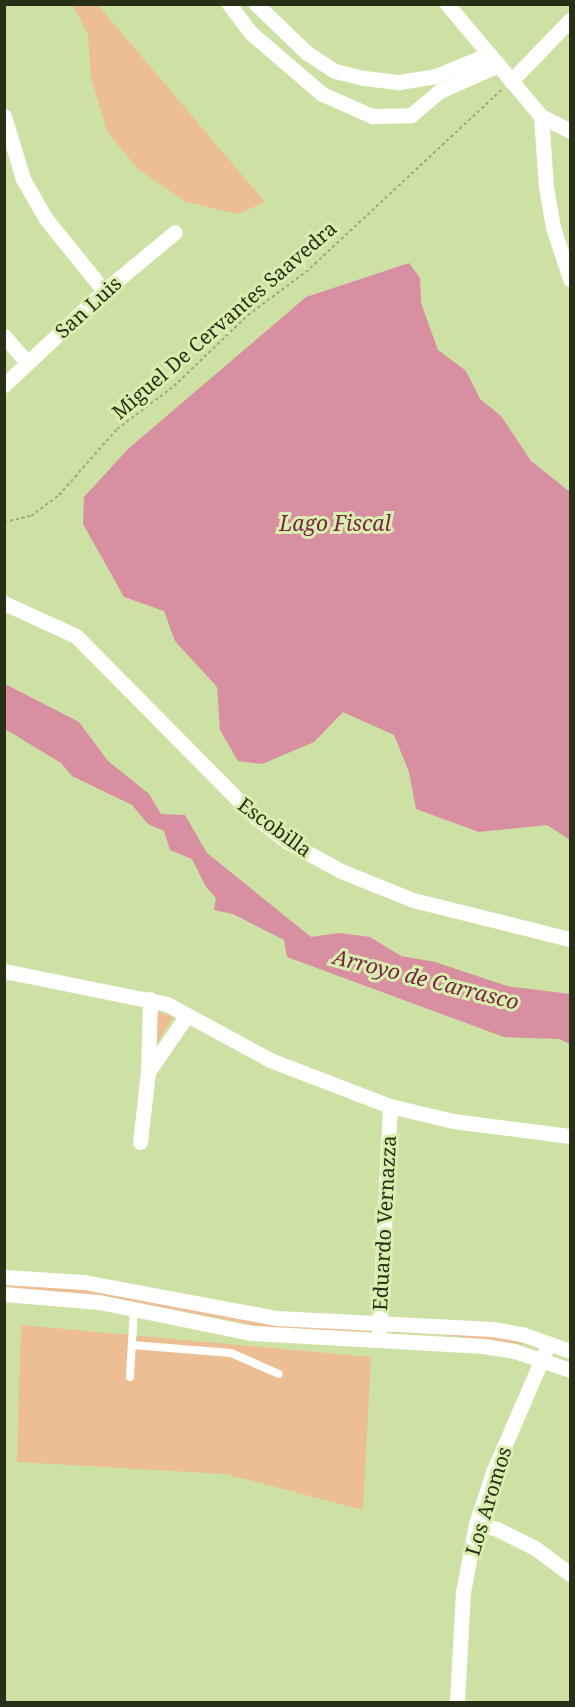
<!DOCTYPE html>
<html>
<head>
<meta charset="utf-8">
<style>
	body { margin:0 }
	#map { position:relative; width:575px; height:1707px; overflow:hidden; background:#cde1a4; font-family:"Noto Serif",serif }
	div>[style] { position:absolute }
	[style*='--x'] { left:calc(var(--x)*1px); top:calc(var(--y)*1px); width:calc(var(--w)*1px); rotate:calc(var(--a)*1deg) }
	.green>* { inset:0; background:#edbd93 }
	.water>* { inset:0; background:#d78fa1 }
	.path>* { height:2px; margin-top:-1px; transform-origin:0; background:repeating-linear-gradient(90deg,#9bab79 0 3px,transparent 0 6px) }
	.service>* { height:8px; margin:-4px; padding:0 4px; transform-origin:4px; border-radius:4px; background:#fff }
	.minor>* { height:15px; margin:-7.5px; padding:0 7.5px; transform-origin:7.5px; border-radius:7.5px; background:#fff }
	span { translate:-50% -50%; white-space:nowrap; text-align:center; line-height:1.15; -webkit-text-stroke:6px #daeeb0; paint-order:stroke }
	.street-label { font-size:20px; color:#282f17 }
	.water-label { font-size:21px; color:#7a2543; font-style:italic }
	.frame { position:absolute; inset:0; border:6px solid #282f17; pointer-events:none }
</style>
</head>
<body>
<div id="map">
	<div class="green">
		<div style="clip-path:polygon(73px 5px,98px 5px,265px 202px,238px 214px,186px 202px,138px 169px,108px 133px,91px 78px,88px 35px)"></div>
		<div style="clip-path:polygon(154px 1010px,173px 1017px,153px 1050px)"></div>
		<div style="clip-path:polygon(5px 1283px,54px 1284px,372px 1327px,372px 1332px,264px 1327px,115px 1298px,5px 1288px)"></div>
		<div style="clip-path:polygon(21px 1325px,371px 1357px,363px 1510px,226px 1474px,17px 1462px)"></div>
		<div style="clip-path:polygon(390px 1329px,494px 1334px,526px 1345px,439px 1334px,392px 1333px)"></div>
	</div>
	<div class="water">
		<div style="clip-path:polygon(409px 263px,420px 278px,421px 303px,438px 350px,466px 371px,480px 399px,501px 416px,531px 461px,570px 492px,570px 840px,547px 825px,479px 832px,416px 809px,409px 772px,394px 735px,343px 712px,314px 742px,262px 764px,238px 761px,220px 730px,217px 687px,175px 641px,164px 611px,124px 597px,83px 524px,84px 497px,128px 449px,306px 297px)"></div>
		<div style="clip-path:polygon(5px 684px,79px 722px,108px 761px,149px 794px,161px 814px,185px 815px,207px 853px,311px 937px,339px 933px,370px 937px,401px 956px,435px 962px,507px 986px,570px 994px,570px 1044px,559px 1039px,504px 1037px,287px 957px,284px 940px,233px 914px,214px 910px,216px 898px,206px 887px,192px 859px,170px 850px,164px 831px,148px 824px,132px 805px,72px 776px,61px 763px,5px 729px)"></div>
	</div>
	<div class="path">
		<div style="--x:4;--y:522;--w:28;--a:-13"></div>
		<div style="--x:31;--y:516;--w:35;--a:-37"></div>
		<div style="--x:59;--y:495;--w:88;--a:-48.7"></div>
		<div style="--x:117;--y:429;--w:71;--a:-37"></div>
		<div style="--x:174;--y:386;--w:103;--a:-43.8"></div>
		<div style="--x:248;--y:315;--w:72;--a:-36.6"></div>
		<div style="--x:306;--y:272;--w:267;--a:-43"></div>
	</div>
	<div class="service">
		<div style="--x:132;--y:1345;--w:99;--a:4.6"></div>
		<div style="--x:231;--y:1353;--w:52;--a:23.6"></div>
		<div style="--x:130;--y:1377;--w:69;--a:-86.7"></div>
	</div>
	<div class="minor">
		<div style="--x:229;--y:4;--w:36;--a:53"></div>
		<div style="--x:251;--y:33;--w:94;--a:40.7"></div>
		<div style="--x:322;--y:94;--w:55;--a:23.7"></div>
		<div style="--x:372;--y:116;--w:39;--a:-1"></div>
		<div style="--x:411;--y:115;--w:38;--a:-40"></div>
		<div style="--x:440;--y:91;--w:64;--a:-24.1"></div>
		<div style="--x:256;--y:4;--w:71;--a:43.9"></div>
		<div style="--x:307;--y:53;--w:33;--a:33"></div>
		<div style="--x:335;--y:71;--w:30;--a:14"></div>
		<div style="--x:364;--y:78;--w:35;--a:7"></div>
		<div style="--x:399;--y:82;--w:37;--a:-9"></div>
		<div style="--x:436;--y:76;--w:57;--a:-22.5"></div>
		<div style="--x:447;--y:4;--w:146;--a:50"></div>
		<div style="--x:541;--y:116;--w:33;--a:27"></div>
		<div style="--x:511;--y:81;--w:85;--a:-46"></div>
		<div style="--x:4;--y:116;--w:66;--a:73.2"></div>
		<div style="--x:23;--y:179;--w:46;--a:60.1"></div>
		<div style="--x:46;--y:219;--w:92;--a:51.1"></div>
		<div style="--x:541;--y:116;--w:71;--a:86"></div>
		<div style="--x:546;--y:187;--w:41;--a:80.1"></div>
		<div style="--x:553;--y:227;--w:55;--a:71.9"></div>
		<div style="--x:4;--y:336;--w:35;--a:49"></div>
		<div style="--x:4;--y:385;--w:137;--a:-43.2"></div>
		<div style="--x:104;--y:291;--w:92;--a:-39.7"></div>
		<div style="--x:4;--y:603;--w:79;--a:24.6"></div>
		<div style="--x:76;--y:636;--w:252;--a:45.3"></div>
		<div style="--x:253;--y:815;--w:42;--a:38.2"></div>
		<div style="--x:286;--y:841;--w:63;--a:28.6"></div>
		<div style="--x:341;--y:871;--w:78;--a:21.9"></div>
		<div style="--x:413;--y:900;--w:162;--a:14"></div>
		<div style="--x:4;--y:971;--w:166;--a:11.4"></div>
		<div style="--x:167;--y:1004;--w:117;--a:28.5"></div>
		<div style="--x:270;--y:1060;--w:129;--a:21"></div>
		<div style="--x:390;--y:1106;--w:65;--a:13.4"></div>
		<div style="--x:453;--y:1121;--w:118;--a:7.3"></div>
		<div style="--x:148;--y:1072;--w:69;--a:-55.6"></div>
		<div style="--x:140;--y:1142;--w:70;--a:-83.5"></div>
		<div style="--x:148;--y:1072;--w:73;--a:-88.4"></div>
		<div style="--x:4;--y:1277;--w:80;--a:3.6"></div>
		<div style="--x:84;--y:1282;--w:196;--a:10.6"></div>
		<div style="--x:277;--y:1318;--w:216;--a:2.9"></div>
		<div style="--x:493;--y:1329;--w:29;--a:10"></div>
		<div style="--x:522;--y:1334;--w:51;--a:19.5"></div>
		<div style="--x:4;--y:1294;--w:95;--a:4.8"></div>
		<div style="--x:99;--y:1302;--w:156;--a:11.5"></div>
		<div style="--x:252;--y:1333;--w:231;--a:3.2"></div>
		<div style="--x:483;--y:1346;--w:31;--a:9"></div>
		<div style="--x:514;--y:1351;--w:59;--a:18.7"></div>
		<div style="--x:379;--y:1331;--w:225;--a:-87.2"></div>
		<div style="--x:476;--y:1524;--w:22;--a:13"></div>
		<div style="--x:497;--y:1529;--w:42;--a:26.6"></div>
		<div style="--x:535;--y:1548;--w:44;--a:36.6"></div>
		<div style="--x:457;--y:1702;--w:110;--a:-86.9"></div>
		<div style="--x:463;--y:1592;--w:69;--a:-79.2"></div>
		<div style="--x:476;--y:1524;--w:55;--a:-71.9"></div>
		<div style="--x:493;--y:1472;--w:131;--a:-66.6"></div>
	</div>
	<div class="street-label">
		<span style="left:88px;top:307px;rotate:-42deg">San Luis</span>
		<span style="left:224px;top:320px;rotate:-41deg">Miguel De Cervantes Saavedra</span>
		<span style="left:275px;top:827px;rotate:36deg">Escobilla</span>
		<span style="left:384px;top:1223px;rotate:-87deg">Eduardo Vernazza</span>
		<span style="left:488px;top:1501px;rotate:-73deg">Los Aromos</span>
	</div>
	<div class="water-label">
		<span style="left:335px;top:523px">Lago Fiscal</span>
		<span style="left:426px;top:979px;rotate:14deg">Arroyo de Carrasco</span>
	</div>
	<div class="frame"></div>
</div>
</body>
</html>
